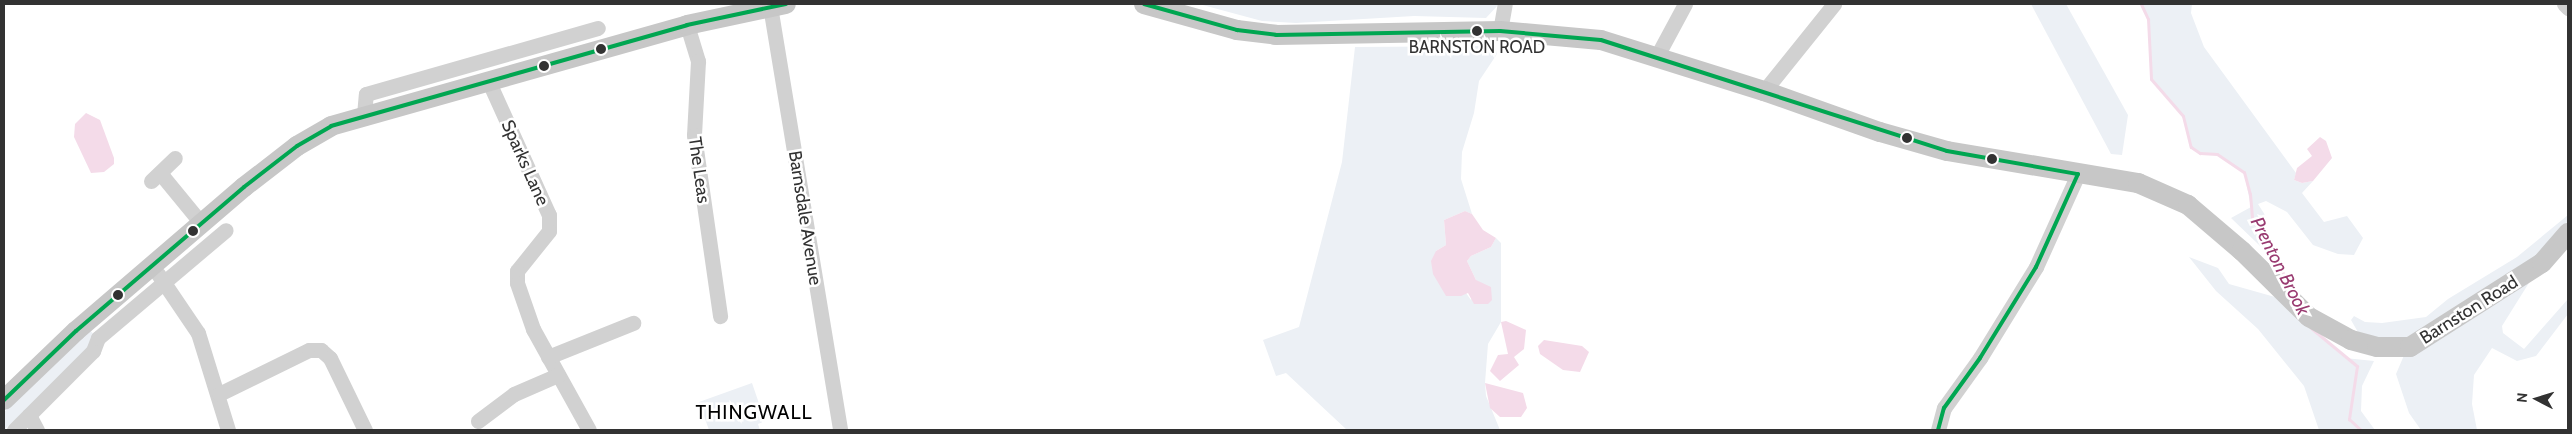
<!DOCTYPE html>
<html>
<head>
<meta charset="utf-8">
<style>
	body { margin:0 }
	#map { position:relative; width:2572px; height:434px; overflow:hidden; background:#fff; font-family:Cabin,sans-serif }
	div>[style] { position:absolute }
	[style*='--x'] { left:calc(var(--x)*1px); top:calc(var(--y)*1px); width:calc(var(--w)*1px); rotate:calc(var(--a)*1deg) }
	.green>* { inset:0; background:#ecf0f5 }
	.water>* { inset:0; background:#f4dbe9 }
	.stream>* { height:3px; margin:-1.5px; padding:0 1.5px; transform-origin:1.5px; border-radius:1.5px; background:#f4dbe9 }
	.minor>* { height:15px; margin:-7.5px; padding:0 7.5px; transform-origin:7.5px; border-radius:7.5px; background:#d1d1d1 }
	.major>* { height:20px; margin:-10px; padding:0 10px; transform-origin:10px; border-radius:10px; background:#c7c7c7 }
	.bus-1>* { height:4px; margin:-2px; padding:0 2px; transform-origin:2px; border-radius:2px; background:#00a651 }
	.dots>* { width:14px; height:14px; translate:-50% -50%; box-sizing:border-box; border:2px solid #fff; border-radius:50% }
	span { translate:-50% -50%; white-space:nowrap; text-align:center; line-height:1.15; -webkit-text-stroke:5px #fff; paint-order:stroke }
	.bus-label { font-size:17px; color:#323232 }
	.street-label { font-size:18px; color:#323232 }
	.water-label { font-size:19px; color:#993b71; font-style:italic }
	.quarter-label { font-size:20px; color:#000; letter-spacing:1px }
	.frame { position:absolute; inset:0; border:5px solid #323232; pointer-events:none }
	.north { position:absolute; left:2512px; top:374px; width:50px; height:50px; -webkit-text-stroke:4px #fff; paint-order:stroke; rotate:275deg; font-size:14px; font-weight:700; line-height:20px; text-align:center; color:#323232 }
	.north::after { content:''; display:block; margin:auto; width:18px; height:22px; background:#323232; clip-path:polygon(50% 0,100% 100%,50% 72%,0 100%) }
</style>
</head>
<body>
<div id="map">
	<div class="green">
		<div style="clip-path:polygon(1199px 4px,1499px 4px,1486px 18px,1414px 16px,1296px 23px,1262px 21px)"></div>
		<div style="clip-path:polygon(2031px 4px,2066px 4px,2128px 115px,2122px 155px,2111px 154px)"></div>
		<div style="clip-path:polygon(2141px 4px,2192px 4px,2191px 13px,2204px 47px,2296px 173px,2294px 180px,2302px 183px,2313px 181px,2302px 193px,2324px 222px,2347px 216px,2363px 238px,2354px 255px,2338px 254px,2313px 245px,2287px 212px,2266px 201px,2258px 204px,2265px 215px,2266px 226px,2261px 233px,2283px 268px,2231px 218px,2251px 207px,2244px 172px,2217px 154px,2200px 153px,2191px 147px,2183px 116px,2151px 79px,2148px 19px)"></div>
		<div style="clip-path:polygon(1495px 46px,1497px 54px,1479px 81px,1474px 113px,1462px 152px,1461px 179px,1472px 214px,1465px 211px,1444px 220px,1446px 245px,1436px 251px,1471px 300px,1476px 280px,1467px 261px,1471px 256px,1491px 247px,1496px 238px,1501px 243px,1501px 322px,1488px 344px,1485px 383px,1486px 396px,1500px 430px,1347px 430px,1286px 373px,1276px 376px,1263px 340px,1299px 327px,1342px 162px,1355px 47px)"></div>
		<div style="clip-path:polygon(2568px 215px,2568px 221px,2539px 260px,2411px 339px,2385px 341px,2359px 334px,2351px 320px,2354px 316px,2365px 322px,2382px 323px,2426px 317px,2448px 299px,2517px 257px)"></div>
		<div style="clip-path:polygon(2189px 257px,2218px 268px,2229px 284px,2275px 297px,2345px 358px,2374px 361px,2362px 386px,2361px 411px,2375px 430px,2319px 430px,2304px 386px,2258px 329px,2216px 291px)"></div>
		<div style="clip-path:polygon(2532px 278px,2502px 326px,2503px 333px,2524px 349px,2568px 299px,2568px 314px,2536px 356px,2517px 361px,2492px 348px,2474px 375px,2472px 404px,2477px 430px,2421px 430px,2409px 413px,2396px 374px,2405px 353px)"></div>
		<div style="clip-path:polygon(90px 330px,95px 336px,90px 349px,4px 430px,4px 412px)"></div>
		<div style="clip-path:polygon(752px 383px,765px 421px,758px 424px,760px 430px,709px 430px,699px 402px)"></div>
	</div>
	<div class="water">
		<div style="clip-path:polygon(86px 113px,100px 120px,114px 158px,114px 164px,104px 172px,91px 173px,74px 137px,75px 124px)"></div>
		<div style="clip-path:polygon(2320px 137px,2326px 141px,2332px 158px,2313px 181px,2302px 183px,2294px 180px,2297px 168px,2312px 156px,2307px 149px)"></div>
		<div style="clip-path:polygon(1465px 211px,1472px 214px,1483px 230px,1496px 238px,1491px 247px,1471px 256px,1467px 261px,1476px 280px,1491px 287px,1492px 300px,1488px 304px,1474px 304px,1468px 293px,1461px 296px,1446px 296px,1433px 274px,1431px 261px,1436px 251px,1446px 245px,1444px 220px)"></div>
		<div style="clip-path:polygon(1506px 321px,1526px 330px,1524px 349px,1514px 357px,1519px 365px,1500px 381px,1490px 371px,1498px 355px,1508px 354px,1501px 322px)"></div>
		<div style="clip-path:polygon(1544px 340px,1582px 346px,1589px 352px,1580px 372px,1563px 370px,1540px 354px,1538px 346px)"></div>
		<div style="clip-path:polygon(1485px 383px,1523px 393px,1527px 408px,1521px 417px,1500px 417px,1490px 408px)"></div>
	</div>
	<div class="stream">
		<div style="--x:2141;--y:4;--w:17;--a:65"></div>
		<div style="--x:2148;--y:19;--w:60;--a:87.1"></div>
		<div style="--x:2151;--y:79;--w:49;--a:49.1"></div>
		<div style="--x:2183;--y:116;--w:32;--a:76"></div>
		<div style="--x:2191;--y:147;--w:11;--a:34"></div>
		<div style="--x:2200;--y:153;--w:17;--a:3"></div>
		<div style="--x:2217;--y:154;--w:32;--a:34"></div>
		<div style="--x:2244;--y:172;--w:23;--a:75"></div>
		<div style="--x:2250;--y:194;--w:24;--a:85"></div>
		<div style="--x:2252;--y:218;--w:81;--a:60.6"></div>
		<div style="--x:2311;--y:328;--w:60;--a:39.6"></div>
		<div style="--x:2357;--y:366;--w:54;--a:98.6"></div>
		<div style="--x:2349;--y:419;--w:16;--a:43"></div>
	</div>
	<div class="minor">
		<div style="--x:2564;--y:4;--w:6;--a:45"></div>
		<div style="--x:770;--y:6;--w:430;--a:80.6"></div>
		<div style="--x:687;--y:25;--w:38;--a:73"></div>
		<div style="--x:698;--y:61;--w:74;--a:93.1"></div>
		<div style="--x:694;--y:135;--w:183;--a:81.8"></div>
		<div style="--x:1500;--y:31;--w:27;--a:-80"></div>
		<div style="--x:1657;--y:56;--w:59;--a:-61.7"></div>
		<div style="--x:488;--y:80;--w:148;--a:65.7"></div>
		<div style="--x:549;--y:215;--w:16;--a:90"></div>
		<div style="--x:549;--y:231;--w:51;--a:128.7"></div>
		<div style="--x:517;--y:271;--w:12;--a:90"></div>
		<div style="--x:517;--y:283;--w:49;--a:70.8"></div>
		<div style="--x:533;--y:329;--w:115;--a:61"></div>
		<div style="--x:1764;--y:91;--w:112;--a:-51.2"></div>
		<div style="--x:364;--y:115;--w:21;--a:-85"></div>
		<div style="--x:366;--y:94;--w:241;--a:-15.9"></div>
		<div style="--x:160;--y:173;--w:65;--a:50.6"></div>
		<div style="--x:151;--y:181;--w:33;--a:-44"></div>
		<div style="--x:158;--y:274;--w:71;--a:55.9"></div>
		<div style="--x:198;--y:333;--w:102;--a:72.8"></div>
		<div style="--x:548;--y:357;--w:92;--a:-21.8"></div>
		<div style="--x:219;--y:394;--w:100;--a:-26.1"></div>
		<div style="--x:309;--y:350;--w:12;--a:0"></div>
		<div style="--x:321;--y:350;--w:12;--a:42"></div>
		<div style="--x:330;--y:358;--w:80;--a:64.1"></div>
		<div style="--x:29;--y:415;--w:17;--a:62"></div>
		<div style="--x:478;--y:421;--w:45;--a:-36.9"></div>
		<div style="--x:514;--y:394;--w:48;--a:-23.4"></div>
		<div style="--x:14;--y:430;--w:112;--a:-45"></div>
		<div style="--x:93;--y:351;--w:14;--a:-69"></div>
		<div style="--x:98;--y:338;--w:167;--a:-40.2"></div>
		<div style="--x:1938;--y:430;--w:23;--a:-75"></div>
		<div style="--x:1944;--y:408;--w:62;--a:-54.2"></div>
		<div style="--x:1980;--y:358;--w:107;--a:-58.4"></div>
		<div style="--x:2036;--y:267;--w:102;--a:-65.7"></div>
	</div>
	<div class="major">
		<div style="--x:1144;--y:4;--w:97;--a:15.6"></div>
		<div style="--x:1237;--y:30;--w:39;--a:7"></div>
		<div style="--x:1276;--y:35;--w:224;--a:-1"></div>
		<div style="--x:1500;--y:31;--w:101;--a:5.1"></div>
		<div style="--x:1601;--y:40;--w:171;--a:17.4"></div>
		<div style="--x:1764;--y:91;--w:123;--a:19.5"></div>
		<div style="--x:1880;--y:132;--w:70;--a:15.8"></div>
		<div style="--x:1947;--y:151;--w:194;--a:9.5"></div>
		<div style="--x:2138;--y:183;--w:55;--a:23.7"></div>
		<div style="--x:2188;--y:205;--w:71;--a:40.4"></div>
		<div style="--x:2242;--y:251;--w:94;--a:44.6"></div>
		<div style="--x:2309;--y:317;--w:48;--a:28.7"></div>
		<div style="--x:2351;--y:340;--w:27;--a:15"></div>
		<div style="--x:2377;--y:347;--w:33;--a:0"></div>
		<div style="--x:2410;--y:347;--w:156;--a:-32.5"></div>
		<div style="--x:2542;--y:263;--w:40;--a:-49"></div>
		<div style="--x:4;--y:400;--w:100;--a:-43.8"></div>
		<div style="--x:76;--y:331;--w:221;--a:-40.6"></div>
		<div style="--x:244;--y:187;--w:67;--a:-37.7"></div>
		<div style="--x:297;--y:146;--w:39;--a:-30"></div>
		<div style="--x:331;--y:126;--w:370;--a:-15.8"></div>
		<div style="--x:687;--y:25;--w:101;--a:-12"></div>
	</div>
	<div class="bus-1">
		<div style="--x:1144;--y:4;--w:97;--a:15.6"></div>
		<div style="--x:1237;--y:30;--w:39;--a:7"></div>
		<div style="--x:1276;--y:35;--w:224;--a:-1"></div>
		<div style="--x:1500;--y:31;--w:101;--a:5.1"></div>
		<div style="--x:1601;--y:40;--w:363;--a:17.8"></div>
		<div style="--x:1947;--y:151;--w:133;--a:10"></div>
		<div style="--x:4;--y:400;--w:100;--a:-43.8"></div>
		<div style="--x:76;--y:331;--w:221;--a:-40.6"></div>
		<div style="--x:244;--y:187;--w:67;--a:-37.7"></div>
		<div style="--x:297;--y:146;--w:39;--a:-30"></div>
		<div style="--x:331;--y:126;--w:370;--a:-15.8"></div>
		<div style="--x:687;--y:25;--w:101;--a:-12"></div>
		<div style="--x:1938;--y:430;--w:23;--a:-75"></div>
		<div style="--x:1944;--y:408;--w:62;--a:-54.2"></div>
		<div style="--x:1980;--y:358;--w:107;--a:-58.4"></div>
		<div style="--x:2036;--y:267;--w:102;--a:-65.7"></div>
	</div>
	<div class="dots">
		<div style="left:1477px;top:31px;background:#323232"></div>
		<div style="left:601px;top:49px;background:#323232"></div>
		<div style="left:544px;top:66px;background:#323232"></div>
		<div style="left:1907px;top:138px;background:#323232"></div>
		<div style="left:1992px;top:159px;background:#323232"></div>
		<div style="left:193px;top:231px;background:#323232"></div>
		<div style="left:118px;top:295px;background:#323232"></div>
	</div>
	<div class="bus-label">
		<span style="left:1477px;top:48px">BARNSTON ROAD</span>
	</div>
	<div class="street-label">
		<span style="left:525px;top:163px;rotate:66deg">Sparks Lane</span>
		<span style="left:699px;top:170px;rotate:82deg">The Leas</span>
		<span style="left:805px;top:218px;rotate:81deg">Barnsdale Avenue</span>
		<span style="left:2469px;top:310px;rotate:-32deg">Barnston Road</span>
	</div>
	<div class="water-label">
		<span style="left:2280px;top:266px;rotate:63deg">Prenton Brook</span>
	</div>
	<div class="quarter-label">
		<span style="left:754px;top:412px">THINGWALL</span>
	</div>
	<div class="frame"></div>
	<div class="north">N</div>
</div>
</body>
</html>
